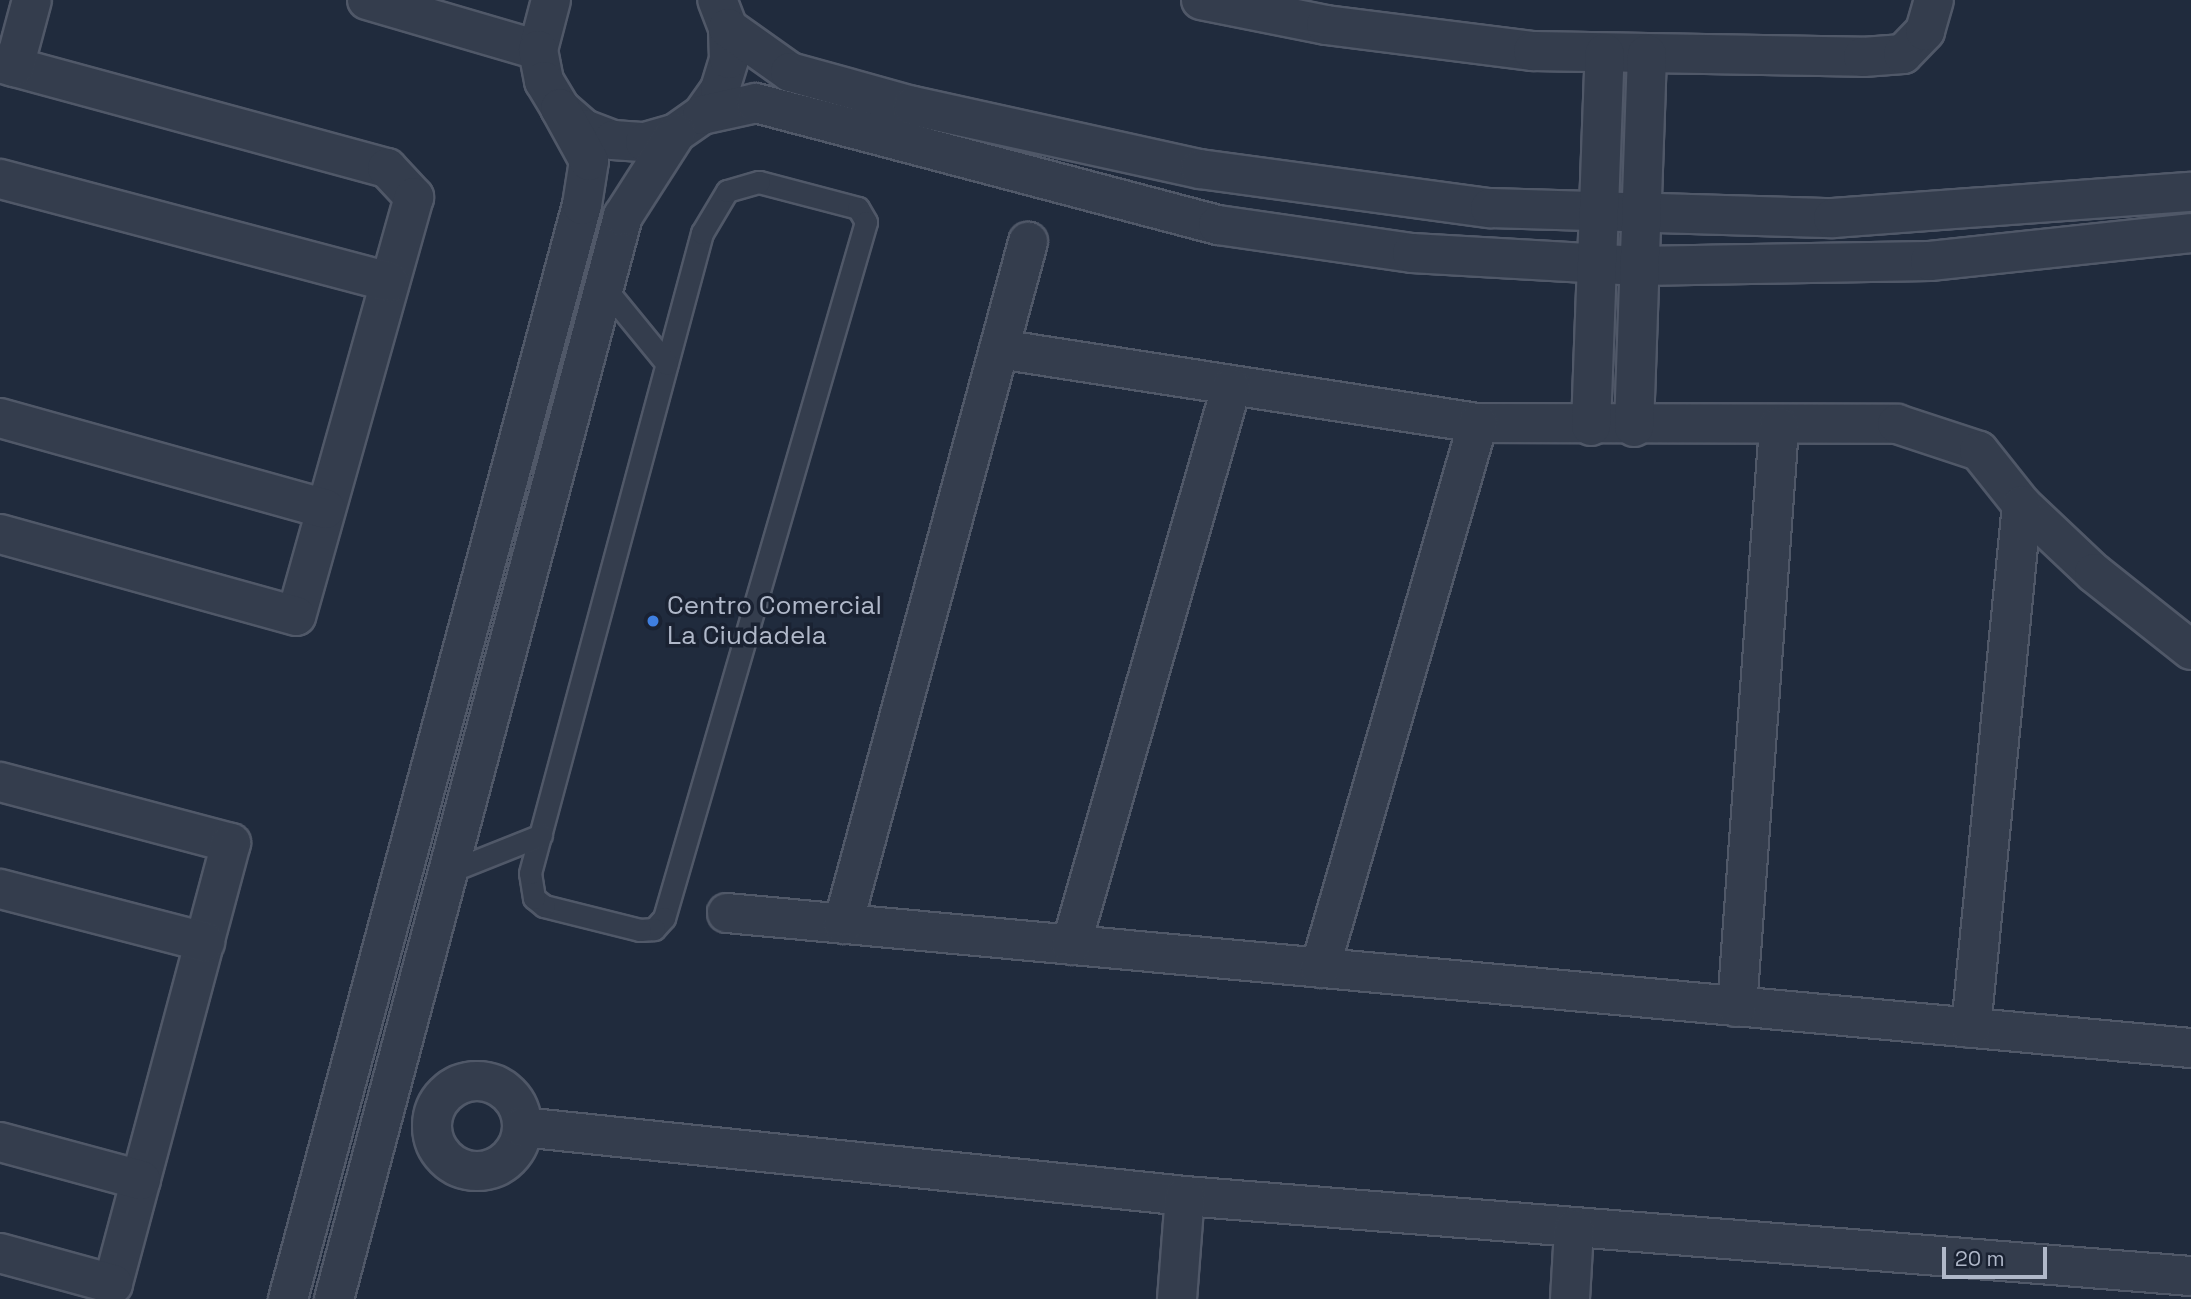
<!DOCTYPE html>
<html>
<head>
<meta charset="utf-8">
<style>
	body { margin:0 }
	#map { position:relative; width:2191px; height:1299px; overflow:hidden; background:#202b3d; font-family:"Space Grotesk",sans-serif }
	div>[style] { position:absolute }
	[style*='--x'] { left:calc(var(--x)*1px); top:calc(var(--y)*1px); width:calc(var(--w)*1px); rotate:calc(var(--a)*1deg) }
	.roads { filter:drop-shadow(2px 0 #505868) drop-shadow(-2px 0 #505868) drop-shadow(0 2px #505868) drop-shadow(0 -2px #505868) }
	.lane>* { height:21px; margin:-10.5px; padding:0 10.5px; transform-origin:10.5px; border-radius:10.5px; background:#343d4d }
	.street>* { height:38px; margin:-19px; padding:0 19px; transform-origin:19px; border-radius:19px; background:#343d4d }
	.street>.ring { margin:-19px; padding:0; box-sizing:content-box; background:none; border:38px solid #343d4d; border-radius:50% }
	.dots>* { width:19px; height:19px; translate:-50% -50%; box-sizing:border-box; border:4px solid #1a2232; border-radius:50% }
	span { translate:-50% -50%; white-space:nowrap; text-align:center; line-height:1.15; -webkit-text-stroke:7px #1a2232; paint-order:stroke }
	.poi-label { font-size:26px; color:#b0b8c9 }
	.left { translate:0 -50%; text-align:left }
	.scale { position:absolute; left:1942px; top:1247px; width:105px; height:32px; box-sizing:border-box; border:4px solid #b0b8c9; border-top:0; padding-left:9px; font-size:21px; line-height:24px; white-space:nowrap; color:#b0b8c9; -webkit-text-stroke:5px #1a2232; paint-order:stroke }
</style>
</head>
<body>
<div id="map">
	<div class="roads">
		<div class="lane">
			<div style="--x:759;--y:182;--w:102;--a:14.7"></div>
			<div style="--x:858;--y:208;--w:16;--a:60"></div>
			<div style="--x:866;--y:222;--w:725;--a:106.18"></div>
			<div style="--x:664;--y:918;--w:15;--a:132"></div>
			<div style="--x:654;--y:929;--w:14;--a:176"></div>
			<div style="--x:640;--y:930;--w:99;--a:-166"></div>
			<div style="--x:544;--y:906;--w:13;--a:-141"></div>
			<div style="--x:534;--y:898;--w:25;--a:-99"></div>
			<div style="--x:530;--y:873;--w:663;--a:-74.96"></div>
			<div style="--x:702;--y:233;--w:49;--a:-59.2"></div>
			<div style="--x:727;--y:191;--w:33;--a:-16"></div>
			<div style="--x:604;--y:287;--w:99;--a:50.7"></div>
			<div style="--x:448;--y:872;--w:100;--a:-21.7"></div>
		</div>
		<div class="street">
			<div style="--x:367;--y:0;--w:178;--a:16.3"></div>
			<div style="--x:551;--y:0;--w:52;--a:104.6"></div>
			<div style="--x:538;--y:50;--w:32;--a:79"></div>
			<div style="--x:544;--y:81;--w:31;--a:59"></div>
			<div style="--x:560;--y:108;--w:32;--a:41"></div>
			<div style="--x:584;--y:129;--w:31;--a:21"></div>
			<div style="--x:613;--y:140;--w:32;--a:4"></div>
			<div style="--x:645;--y:142;--w:32;--a:-16"></div>
			<div style="--x:676;--y:133;--w:32;--a:-35"></div>
			<div style="--x:702;--y:115;--w:32;--a:-55"></div>
			<div style="--x:720;--y:89;--w:31;--a:-73"></div>
			<div style="--x:729;--y:59;--w:31;--a:-92"></div>
			<div style="--x:728;--y:28;--w:30;--a:-111"></div>
			<div style="--x:1201;--y:0;--w:127;--a:11.3"></div>
			<div style="--x:1326;--y:25;--w:209;--a:7.2"></div>
			<div style="--x:1533;--y:51;--w:330;--a:1"></div>
			<div style="--x:1863;--y:57;--w:40;--a:-4.3"></div>
			<div style="--x:1903;--y:54;--w:32;--a:-46"></div>
			<div style="--x:1925;--y:31;--w:32;--a:-74"></div>
			<div style="--x:728;--y:28;--w:76;--a:35.4"></div>
			<div style="--x:790;--y:72;--w:128;--a:15.5"></div>
			<div style="--x:913;--y:106;--w:294;--a:12.4"></div>
			<div style="--x:1200;--y:169;--w:293;--a:7.7"></div>
			<div style="--x:1490;--y:208;--w:343;--a:1.7"></div>
			<div style="--x:1833;--y:218;--w:359;--a:-4.2"></div>
			<div style="--x:0;--y:63;--w:401;--a:15.2"></div>
			<div style="--x:387;--y:168;--w:40;--a:47"></div>
			<div style="--x:414;--y:197;--w:435;--a:105.7"></div>
			<div style="--x:296;--y:616;--w:307;--a:-164.5"></div>
			<div style="--x:14;--y:67;--w:69;--a:-75"></div>
			<div style="--x:702;--y:115;--w:55;--a:-12.5"></div>
			<div style="--x:756;--y:103;--w:478;--a:14.8"></div>
			<div style="--x:1218;--y:225;--w:196;--a:8.2"></div>
			<div style="--x:1412;--y:253;--w:227;--a:3.3"></div>
			<div style="--x:1639;--y:266;--w:291;--a:-1"></div>
			<div style="--x:1930;--y:261;--w:262;--a:-6.1"></div>
			<div style="--x:0;--y:179;--w:403;--a:14.8"></div>
			<div style="--x:999;--y:349;--w:485;--a:8.8"></div>
			<div style="--x:1478;--y:423;--w:419;--a:0.1"></div>
			<div style="--x:1897;--y:424;--w:86;--a:18.2"></div>
			<div style="--x:1979;--y:451;--w:69;--a:51.5"></div>
			<div style="--x:2022;--y:505;--w:99;--a:43.4"></div>
			<div style="--x:2094;--y:573;--w:124;--a:38.4"></div>
			<div style="--x:0;--y:418;--w:338;--a:15.6"></div>
			<div style="--x:1591;--y:426;--w:373;--a:-87.9"></div>
			<div style="--x:1634;--y:427;--w:373;--a:-88"></div>
			<div style="--x:0;--y:782;--w:239;--a:14.8"></div>
			<div style="--x:231;--y:843;--w:457;--a:105"></div>
			<div style="--x:113;--y:1284;--w:117;--a:-164.7"></div>
			<div style="--x:0;--y:889;--w:212;--a:14.5"></div>
			<div style="--x:727;--y:913;--w:1470;--a:5.27"></div>
			<div style="--x:843;--y:924;--w:707;--a:-74.82"></div>
			<div style="--x:1071;--y:945;--w:580;--a:-73.97"></div>
			<div style="--x:1320;--y:968;--w:567;--a:-73.83"></div>
			<div style="--x:1737;--y:1007;--w:582;--a:-85.86"></div>
			<div style="--x:1971;--y:1028;--w:525;--a:-84.43"></div>
			<div class="ring" style="left:432px;top:1081px;width:52px;height:52px"></div>
			<div style="--x:522;--y:1127;--w:667;--a:5.94"></div>
			<div style="--x:1185;--y:1196;--w:1009;--a:4.55"></div>
			<div style="--x:0;--y:1142;--w:146;--a:15.1"></div>
			<div style="--x:288;--y:1299;--w:1133;--a:-74.96"></div>
			<div style="--x:582;--y:205;--w:45;--a:-81"></div>
			<div style="--x:589;--y:161;--w:60;--a:-118.7"></div>
			<div style="--x:334;--y:1299;--w:1121;--a:-75.06"></div>
			<div style="--x:623;--y:216;--w:98;--a:-57.4"></div>
			<div style="--x:1177;--y:1299;--w:103;--a:-85.6"></div>
			<div style="--x:1570;--y:1299;--w:70;--a:-86.7"></div>
		</div>
	</div>
	<div class="dots">
		<div style="left:653px;top:621px;background:#3f7fe0"></div>
	</div>
	<div class="poi-label">
		<span class="left" style="left:667px;top:621px">Centro Comercial<br>La Ciudadela</span>
	</div>
	<div class="scale">20 m</div>
</div>
</body>
</html>
